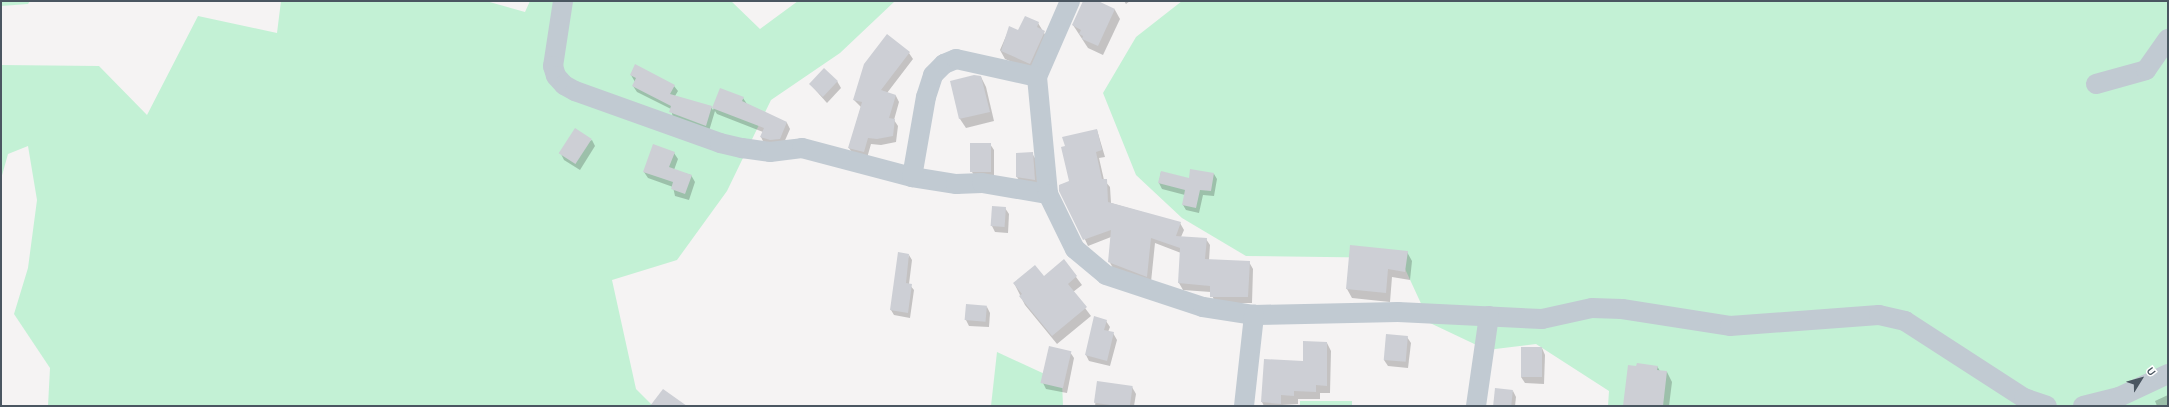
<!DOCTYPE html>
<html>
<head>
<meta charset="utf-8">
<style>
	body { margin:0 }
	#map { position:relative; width:2169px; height:407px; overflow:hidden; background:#f5f3f3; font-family:Karla,sans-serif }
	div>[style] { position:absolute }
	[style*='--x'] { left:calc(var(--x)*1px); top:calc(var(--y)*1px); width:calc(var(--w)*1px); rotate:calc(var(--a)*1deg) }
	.green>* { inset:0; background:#c3f1d5; transform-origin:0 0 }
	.shadow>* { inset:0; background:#0003 }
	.building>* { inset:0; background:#cdcfd5; transform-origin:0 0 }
	.minor>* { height:20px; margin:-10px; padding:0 10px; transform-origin:10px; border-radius:10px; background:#c1cad2 }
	span { translate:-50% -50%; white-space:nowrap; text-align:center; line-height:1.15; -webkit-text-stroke:3.5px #fff; paint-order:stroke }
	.frame { position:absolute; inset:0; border:2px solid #4a5661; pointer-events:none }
	.north { position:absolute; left:2121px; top:359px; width:40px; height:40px; -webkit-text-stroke:3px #fff; paint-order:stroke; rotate:53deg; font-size:11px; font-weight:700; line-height:16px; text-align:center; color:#4a5661 }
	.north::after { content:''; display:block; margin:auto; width:14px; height:18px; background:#4a5661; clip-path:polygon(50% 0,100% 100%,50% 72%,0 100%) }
</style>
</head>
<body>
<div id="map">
	<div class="green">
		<div style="clip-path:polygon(1px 1px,30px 1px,28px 4px,1px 6px)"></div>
		<div style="clip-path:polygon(281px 1px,486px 1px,525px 12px,530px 1px,731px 1px,760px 29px,798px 1px,895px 1px,840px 53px,771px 100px,727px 191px,677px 260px,612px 280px,636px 389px,653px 406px,48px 406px,50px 368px,14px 314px,28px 268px,37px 200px,28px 146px,8px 154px,1px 179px,1px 65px,99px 66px,147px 115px,198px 16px,277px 33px)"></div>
		<div style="clip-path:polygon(1182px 1px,2168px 1px,2168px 406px,1608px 406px,1609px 391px,1536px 344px,1487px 350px,1430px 323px,1400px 258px,1246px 256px,1182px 218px,1136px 175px,1103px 93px,1136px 37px)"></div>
		<div style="clip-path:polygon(997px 352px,1062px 382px,1063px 406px,991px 406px)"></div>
		<div style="left:1300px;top:401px;width:52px;height:5px"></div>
	</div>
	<div class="shadow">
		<div style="clip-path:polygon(1084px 1px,1095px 1px,1115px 10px,1120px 19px,1103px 55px,1088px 48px,1073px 25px)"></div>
		<div style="clip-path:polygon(1124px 1px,1130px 1px,1126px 4px)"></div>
		<div style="clip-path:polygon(1038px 23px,1049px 41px,1036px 72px,1005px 59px,1000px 50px,1010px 27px,1019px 32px)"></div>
		<div style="clip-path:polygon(887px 35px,909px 53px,913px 59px,887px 93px,896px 96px,899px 102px,894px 120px,898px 126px,896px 142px,881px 145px,871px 144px,867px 158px,853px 154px,849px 148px,861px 107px,854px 100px)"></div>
		<div style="clip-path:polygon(636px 66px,674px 86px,678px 91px,675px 96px,711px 107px,713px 110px,721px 89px,743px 98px,747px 104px,787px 123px,790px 129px,783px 145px,764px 143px,761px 137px,763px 132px,717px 114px,715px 111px,709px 131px,673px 118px,671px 109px,637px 92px,633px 86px,635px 82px,631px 75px)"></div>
		<div style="clip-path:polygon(981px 77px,986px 87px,994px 121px,966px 128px,960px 119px,951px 82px)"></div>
		<div style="clip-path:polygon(837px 81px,841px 88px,827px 103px,810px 84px)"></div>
		<div style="clip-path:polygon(1097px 130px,1105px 157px,1099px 158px,1104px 180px,1110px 187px,1111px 203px,1180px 223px,1184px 230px,1181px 237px,1206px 239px,1210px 245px,1209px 260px,1249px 262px,1253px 269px,1252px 303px,1215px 303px,1211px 292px,1183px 290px,1179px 283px,1181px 253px,1155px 243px,1151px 282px,1113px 268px,1109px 261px,1111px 237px,1088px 246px,1060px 185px,1070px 182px)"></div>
		<div style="clip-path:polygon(592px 140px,595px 146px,580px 170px,564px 160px,561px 154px)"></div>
		<div style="clip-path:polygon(990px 144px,994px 150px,994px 179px,976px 178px,972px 172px)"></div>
		<div style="clip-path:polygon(674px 153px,678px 159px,674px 170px,691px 175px,695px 182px,689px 200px,675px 196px,673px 187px,648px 178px,644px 172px)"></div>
		<div style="clip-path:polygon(1032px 153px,1036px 160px,1038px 186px,1021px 183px,1017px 177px)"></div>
		<div style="clip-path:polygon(1161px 172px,1189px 179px,1214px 174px,1217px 179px,1214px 196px,1203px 195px,1199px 213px,1186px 210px,1183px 205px,1185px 195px,1162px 189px,1159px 183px)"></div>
		<div style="clip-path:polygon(993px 207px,1005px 208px,1009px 214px,1008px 233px,995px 232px,992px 226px)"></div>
		<div style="clip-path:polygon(1351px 246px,1407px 252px,1412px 261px,1410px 280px,1392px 277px,1390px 302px,1352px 298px,1347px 289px)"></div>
		<div style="clip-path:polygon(909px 255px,912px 260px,909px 284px,914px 290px,910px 318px,894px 315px,891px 310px)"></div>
		<div style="clip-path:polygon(1064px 261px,1082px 285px,1073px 292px,1091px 316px,1057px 344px,1025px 305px,1014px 283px,1044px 277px)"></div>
		<div style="clip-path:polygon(987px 307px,990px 313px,989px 327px,969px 326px,966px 320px)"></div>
		<div style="clip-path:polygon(1106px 321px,1110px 327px,1108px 332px,1113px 333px,1117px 340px,1110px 366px,1089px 361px,1086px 355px)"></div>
		<div style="clip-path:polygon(1407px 337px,1411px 343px,1408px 368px,1388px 366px,1384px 360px)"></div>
		<div style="clip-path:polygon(1327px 343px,1331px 351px,1330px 393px,1320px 393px,1320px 399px,1298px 399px,1298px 404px,1264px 406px,1262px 402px,1265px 360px,1304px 362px)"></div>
		<div style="clip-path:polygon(1542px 348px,1545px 355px,1544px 384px,1525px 383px,1521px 377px)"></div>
		<div style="clip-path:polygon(1070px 352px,1074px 358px,1067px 393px,1046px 389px,1043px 383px)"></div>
		<div style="clip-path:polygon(1657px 366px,1660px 371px,1667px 372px,1672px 382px,1669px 406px,1624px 406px)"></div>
		<div style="clip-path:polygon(1098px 382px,1132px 387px,1136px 394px,1134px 406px,1095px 406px)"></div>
		<div style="clip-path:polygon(1513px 391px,1516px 397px,1515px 406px,1494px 406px)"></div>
		<div style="clip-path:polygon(2168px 395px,2168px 406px,2157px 406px,2155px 401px)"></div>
	</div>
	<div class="building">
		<div style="clip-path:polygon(1083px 1px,1098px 1px,1115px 9px,1098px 46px,1082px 39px,1083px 36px,1079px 34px,1081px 30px,1072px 25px)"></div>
		<div style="clip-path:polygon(1025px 16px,1039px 22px,1037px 27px,1045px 31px,1030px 64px,1001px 51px,1009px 26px,1018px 30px)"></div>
		<div style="clip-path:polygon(887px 34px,910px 52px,881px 90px,896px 95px,889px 118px,895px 119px,893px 136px,877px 139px,868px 138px,864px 152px,848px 148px,862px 102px,853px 100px,864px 64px)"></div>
		<div style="clip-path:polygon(635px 64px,675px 85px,670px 94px,712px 106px,706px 126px,669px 112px,671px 106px,632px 86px,636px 78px,630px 75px)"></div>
		<div style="left:824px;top:68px;width:19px;height:22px;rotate:43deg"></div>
		<div style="clip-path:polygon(974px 75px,981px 76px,990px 112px,959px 119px,950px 81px)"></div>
		<div style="clip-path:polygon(720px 88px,744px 97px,742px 101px,787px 122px,780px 139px,770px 140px,760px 137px,764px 128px,712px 108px)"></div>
		<div style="left:575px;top:128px;width:20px;height:30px;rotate:33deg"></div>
		<div style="clip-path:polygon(1097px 129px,1102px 150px,1096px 152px,1102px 179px,1107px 179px,1108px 202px,1181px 222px,1176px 236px,1207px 238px,1205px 259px,1250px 261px,1248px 297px,1210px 297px,1210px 286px,1178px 283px,1180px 248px,1151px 238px,1147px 277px,1108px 262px,1111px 230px,1083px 240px,1059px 191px,1059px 185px,1069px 181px,1061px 147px,1065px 146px,1062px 137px)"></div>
		<div style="left:970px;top:143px;width:21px;height:29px"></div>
		<div style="clip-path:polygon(653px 144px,675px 152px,669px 167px,692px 175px,685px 194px,671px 189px,673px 182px,643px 172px)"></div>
		<div style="clip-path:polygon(1033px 152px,1035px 180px,1016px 177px,1016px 153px)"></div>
		<div style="clip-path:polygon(1190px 169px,1214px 173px,1211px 191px,1200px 190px,1196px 208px,1182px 205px,1185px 190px,1158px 183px,1161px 171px,1189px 178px)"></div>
		<div style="left:992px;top:206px;width:14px;height:20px;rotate:4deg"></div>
		<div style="clip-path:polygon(1350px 245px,1408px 251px,1405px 272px,1388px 269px,1386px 293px,1346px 289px)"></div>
		<div style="clip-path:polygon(898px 252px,909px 254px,906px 283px,912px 284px,908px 313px,890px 310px)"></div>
		<div style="clip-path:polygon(1064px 259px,1077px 276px,1068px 284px,1087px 307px,1052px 336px,1019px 296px,1022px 294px,1013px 283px,1035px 265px,1044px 276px)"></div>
		<div style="left:966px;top:304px;width:21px;height:16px;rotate:5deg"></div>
		<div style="clip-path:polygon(1094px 316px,1107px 320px,1104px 330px,1114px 332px,1107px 361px,1085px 355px)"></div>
		<div style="left:1386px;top:334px;width:22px;height:26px;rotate:5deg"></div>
		<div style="clip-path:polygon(1303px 341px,1327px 342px,1327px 386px,1316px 385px,1316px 392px,1294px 391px,1294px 396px,1281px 395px,1281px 404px,1261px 402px,1264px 359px,1303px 361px)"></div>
		<div style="left:1049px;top:346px;width:23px;height:38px;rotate:13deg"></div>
		<div style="left:1521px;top:347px;width:21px;height:30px"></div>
		<div style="clip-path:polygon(1637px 363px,1658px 366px,1657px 370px,1667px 371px,1663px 406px,1623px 406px,1628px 365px,1636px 366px)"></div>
		<div style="left:1097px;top:381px;width:36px;height:22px;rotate:8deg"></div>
		<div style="left:1495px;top:388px;width:18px;height:18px;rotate:6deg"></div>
		<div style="clip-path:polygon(663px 389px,687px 406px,650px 406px)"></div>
	</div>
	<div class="minor">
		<div style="--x:563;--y:1;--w:66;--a:98.7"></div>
		<div style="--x:553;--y:66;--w:10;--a:73"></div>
		<div style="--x:556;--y:76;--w:12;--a:48"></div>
		<div style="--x:564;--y:85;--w:13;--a:29"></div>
		<div style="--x:575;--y:91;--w:154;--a:19.7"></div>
		<div style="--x:720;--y:143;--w:23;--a:13"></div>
		<div style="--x:742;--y:148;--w:28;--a:8"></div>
		<div style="--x:770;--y:152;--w:32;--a:-7"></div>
		<div style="--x:802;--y:148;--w:114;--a:14.8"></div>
		<div style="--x:912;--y:177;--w:45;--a:9"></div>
		<div style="--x:956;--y:184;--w:26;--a:-2"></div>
		<div style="--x:982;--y:183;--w:67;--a:9.5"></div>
		<div style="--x:1070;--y:1;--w:83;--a:113.5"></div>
		<div style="--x:1037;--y:77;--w:118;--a:84.6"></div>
		<div style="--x:1048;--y:194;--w:61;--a:63.9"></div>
		<div style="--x:1075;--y:249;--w:40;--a:40"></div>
		<div style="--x:1106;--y:275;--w:102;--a:18.3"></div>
		<div style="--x:1203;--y:307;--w:52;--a:8.9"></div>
		<div style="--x:1254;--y:315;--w:144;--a:-1.2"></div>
		<div style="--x:1398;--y:312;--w:144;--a:2.8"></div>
		<div style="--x:1542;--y:319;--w:51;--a:-12.4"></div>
		<div style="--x:1592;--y:308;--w:30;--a:2"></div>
		<div style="--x:1622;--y:309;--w:109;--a:8.9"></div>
		<div style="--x:1730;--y:326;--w:149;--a:-4.2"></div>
		<div style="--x:1879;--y:315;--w:27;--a:13"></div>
		<div style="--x:1905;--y:321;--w:142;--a:32.9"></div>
		<div style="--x:2024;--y:398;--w:24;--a:19"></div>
		<div style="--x:2096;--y:84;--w:52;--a:-15.6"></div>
		<div style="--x:2146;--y:70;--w:38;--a:-55"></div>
		<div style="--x:912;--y:177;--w:81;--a:-80.1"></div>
		<div style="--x:926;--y:97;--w:23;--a:-72"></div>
		<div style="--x:933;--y:75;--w:16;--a:-45"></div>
		<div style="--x:944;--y:64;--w:13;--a:-23"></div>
		<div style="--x:956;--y:59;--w:83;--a:12.5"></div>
		<div style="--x:1244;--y:406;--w:92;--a:-83.7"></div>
		<div style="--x:1476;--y:406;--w:91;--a:-81.8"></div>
		<div style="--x:2083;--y:406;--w:37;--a:-14"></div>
		<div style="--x:2119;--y:397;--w:54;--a:-25.1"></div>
	</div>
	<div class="frame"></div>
	<div class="north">U</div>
</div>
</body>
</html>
